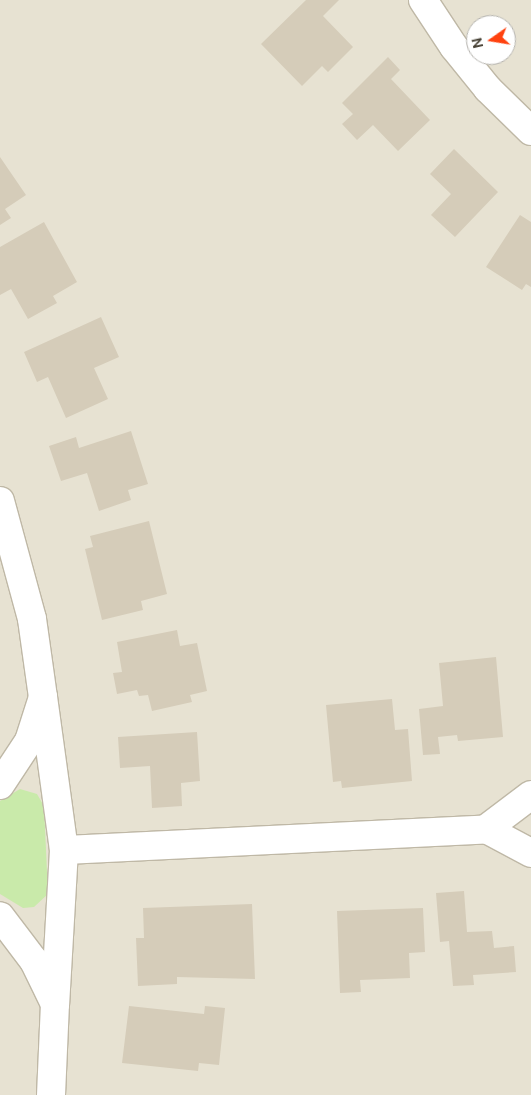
<!DOCTYPE html>
<html>
<head>
<meta charset="utf-8">
<style>
	body { margin:0 }
	#map { position:relative; width:531px; height:1095px; overflow:hidden; background:#f3f0e4; font-family:"DM Sans",sans-serif }
	div>[style] { position:absolute }
	[style*='--x'] { left:calc(var(--x)*1px); top:calc(var(--y)*1px); width:calc(var(--w)*1px); rotate:calc(var(--a)*1deg) }
	.residential>* { inset:0; background:#e7e2d2 }
	.green>* { inset:0; background:#c9eaaa }
	.building>* { inset:0; background:#d5ccb9 }
	.roads { filter:drop-shadow(1px 0 #bfb8a6) drop-shadow(-1px 0 #bfb8a6) drop-shadow(0 1px #bfb8a6) drop-shadow(0 -1px #bfb8a6) }
	.minor>* { height:28px; margin:-14px; padding:0 14px; transform-origin:14px; border-radius:14px; background:#fff }
	span { translate:-50% -50%; white-space:nowrap; text-align:center; line-height:1.15; -webkit-text-stroke:5px #fff; paint-order:stroke }
	.north { position:absolute; left:466px; top:15px; width:50px; height:50px; box-sizing:border-box; background:#fff; border:1px solid #b5b3ae; border-radius:50%; rotate:257deg; font-size:14px; font-weight:700; line-height:20px; text-align:center; color:#464034 }
	.north::after { content:''; display:block; margin:auto; width:18px; height:22px; background:#ff420f; clip-path:polygon(50% 0,100% 100%,50% 72%,0 100%) }
</style>
</head>
<body>
<div id="map">
	<div class="residential">
		<div style="clip-path:polygon(evenodd,0 0,531px 0,531px 1095px,0 1095px,0 0,476px 25px,506px 25px,506px 55px,476px 55px,476px 25px)"></div>
	</div>
	<div class="green">
		<div style="clip-path:polygon(20px 789px,37px 794px,44px 806px,48px 894px,34px 907px,23px 908px,0 894px,0 801px)"></div>
	</div>
	<div class="building">
		<div style="clip-path:polygon(306px 0,339px 0,323px 16px,353px 47px,328px 72px,322px 66px,302px 86px,261px 44px)"></div>
		<div style="clip-path:polygon(388px 57px,400px 70px,391px 79px,430px 120px,398px 151px,373px 125px,357px 140px,342px 124px,353px 114px,342px 103px)"></div>
		<div style="clip-path:polygon(454px 149px,498px 192px,455px 237px,431px 215px,451px 194px,430px 174px)"></div>
		<div style="clip-path:polygon(0 157px,26px 195px,5px 209px,11px 218px,0 225px)"></div>
		<div style="clip-path:polygon(520px 215px,531px 222px,531px 287px,526px 284px,522px 290px,486px 267px)"></div>
		<div style="clip-path:polygon(44px 222px,77px 282px,53px 296px,57px 303px,28px 319px,11px 289px,0 295px,0 247px)"></div>
		<div style="clip-path:polygon(101px 317px,119px 357px,94px 368px,108px 399px,66px 418px,48px 377px,37px 382px,24px 352px)"></div>
		<div style="clip-path:polygon(131px 431px,148px 484px,128px 490px,131px 500px,99px 511px,87px 473px,61px 481px,49px 446px,76px 437px,79px 448px)"></div>
		<div style="clip-path:polygon(149px 521px,167px 594px,141px 601px,143px 610px,102px 620px,85px 549px,93px 547px,90px 536px)"></div>
		<div style="clip-path:polygon(177px 630px,180px 646px,197px 643px,207px 691px,190px 695px,192px 702px,152px 711px,148px 695px,139px 696px,137px 690px,117px 694px,113px 673px,122px 672px,117px 642px)"></div>
		<div style="clip-path:polygon(496px 657px,503px 737px,458px 741px,457px 735px,438px 737px,440px 754px,423px 755px,419px 709px,443px 706px,439px 663px)"></div>
		<div style="clip-path:polygon(392px 699px,395px 730px,408px 729px,412px 781px,342px 788px,341px 781px,333px 782px,326px 705px)"></div>
		<div style="clip-path:polygon(197px 732px,200px 781px,181px 783px,182px 806px,152px 808px,150px 766px,120px 768px,118px 737px)"></div>
		<div style="clip-path:polygon(464px 891px,467px 932px,492px 931px,494px 948px,514px 946px,516px 972px,473px 975px,474px 985px,453px 986px,449px 941px,440px 942px,436px 893px)"></div>
		<div style="clip-path:polygon(252px 904px,255px 979px,177px 977px,177px 984px,138px 986px,136px 938px,144px 938px,143px 908px)"></div>
		<div style="clip-path:polygon(423px 908px,425px 952px,409px 953px,410px 978px,360px 980px,361px 992px,340px 993px,337px 911px)"></div>
		<div style="clip-path:polygon(129px 1006px,204px 1014px,205px 1006px,225px 1008px,219px 1065px,199px 1063px,198px 1071px,122px 1063px)"></div>
	</div>
	<div class="roads">
		<div class="minor">
			<div style="--x:423;--y:0;--w:56;--a:56.6"></div>
			<div style="--x:454;--y:47;--w:54;--a:51"></div>
			<div style="--x:488;--y:89;--w:60;--a:44.3"></div>
			<div style="--x:0;--y:501;--w:122;--a:74.8"></div>
			<div style="--x:32;--y:619;--w:79;--a:82"></div>
			<div style="--x:0;--y:785;--w:53;--a:-56.6"></div>
			<div style="--x:29;--y:741;--w:46;--a:-72.3"></div>
			<div style="--x:43;--y:697;--w:154;--a:82.2"></div>
			<div style="--x:64;--y:850;--w:154;--a:93.3"></div>
			<div style="--x:55;--y:1004;--w:48;--a:-116"></div>
			<div style="--x:34;--y:961;--w:56;--a:-127.1"></div>
			<div style="--x:531;--y:795;--w:56;--a:142.9"></div>
			<div style="--x:486;--y:829;--w:51;--a:28.1"></div>
			<div style="--x:64;--y:850;--w:423;--a:-2.8"></div>
			<div style="--x:51;--y:1095;--w:91;--a:-87.5"></div>
		</div>
	</div>
	<div class="north">N</div>
</div>
</body>
</html>
